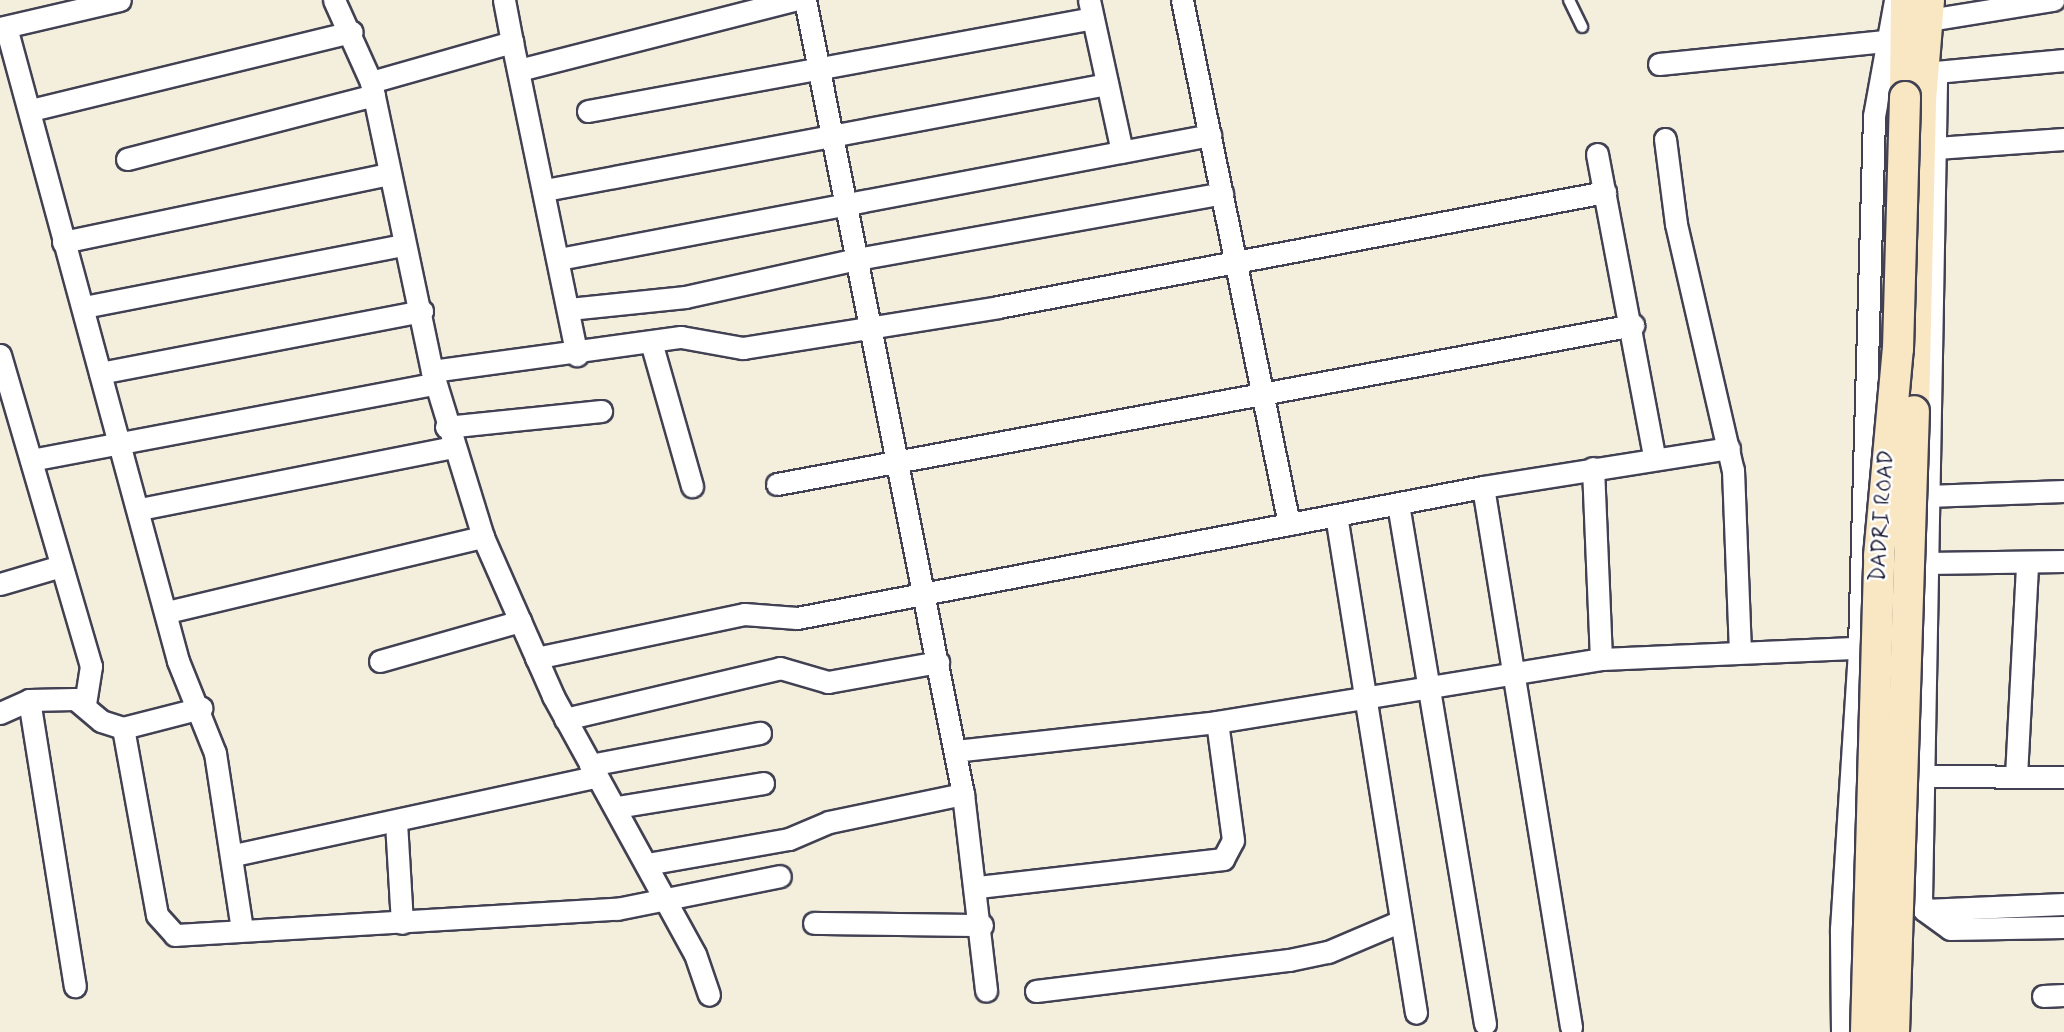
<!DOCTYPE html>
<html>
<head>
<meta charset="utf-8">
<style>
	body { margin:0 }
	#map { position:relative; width:2064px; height:1032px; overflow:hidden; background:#f3efdc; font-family:Mynerve,sans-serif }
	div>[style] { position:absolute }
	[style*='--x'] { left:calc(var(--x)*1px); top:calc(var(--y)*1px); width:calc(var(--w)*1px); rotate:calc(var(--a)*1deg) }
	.roads { filter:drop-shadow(2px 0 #414153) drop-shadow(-2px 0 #414153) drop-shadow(0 2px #414153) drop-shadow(0 -2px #414153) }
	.lane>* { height:10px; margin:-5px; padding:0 5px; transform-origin:5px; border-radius:5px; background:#fff }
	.street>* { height:21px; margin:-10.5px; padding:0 10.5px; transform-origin:10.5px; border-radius:10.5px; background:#fff }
	.secondary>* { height:30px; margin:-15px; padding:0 15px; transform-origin:15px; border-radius:15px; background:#f9e7c3 }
	.bridges { filter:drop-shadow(2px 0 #414153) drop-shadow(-2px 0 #414153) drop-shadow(0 2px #414153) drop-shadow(0 -2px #414153) }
	.secondary-bridge>* { height:30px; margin:-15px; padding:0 15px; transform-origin:15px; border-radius:15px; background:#f9e7c3 }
	span { translate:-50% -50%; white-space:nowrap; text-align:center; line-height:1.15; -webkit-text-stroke:5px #fff; paint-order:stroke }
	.street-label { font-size:22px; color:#22223b }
</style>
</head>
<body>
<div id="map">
	<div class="roads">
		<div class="lane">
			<div style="--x:1569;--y:0;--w:30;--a:64"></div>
		</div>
		<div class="street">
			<div style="--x:334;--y:0;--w:90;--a:65.7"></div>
			<div style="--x:371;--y:82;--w:295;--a:78.1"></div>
			<div style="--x:432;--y:371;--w:174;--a:72.9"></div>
			<div style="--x:483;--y:537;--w:174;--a:66.2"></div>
			<div style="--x:553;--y:696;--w:294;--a:61.2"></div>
			<div style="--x:695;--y:954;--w:43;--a:71.1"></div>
			<div style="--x:805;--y:0;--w:810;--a:78.75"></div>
			<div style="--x:963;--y:794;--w:198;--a:83.3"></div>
			<div style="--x:1089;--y:0;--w:155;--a:77.7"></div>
			<div style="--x:1182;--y:0;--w:535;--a:78.46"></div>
			<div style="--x:1929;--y:20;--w:126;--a:-9.2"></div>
			<div style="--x:6;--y:27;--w:657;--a:74.82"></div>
			<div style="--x:178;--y:661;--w:99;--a:68.1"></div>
			<div style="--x:215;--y:753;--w:179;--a:81.3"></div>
			<div style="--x:0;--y:28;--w:123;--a:-13.1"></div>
			<div style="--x:512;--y:42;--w:320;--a:78.3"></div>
			<div style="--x:1659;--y:64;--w:227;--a:-5.8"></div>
			<div style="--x:519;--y:70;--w:284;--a:-14.3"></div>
			<div style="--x:1925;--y:73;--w:140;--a:-5.3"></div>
			<div style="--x:371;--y:82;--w:147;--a:-15.8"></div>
			<div style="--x:512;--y:42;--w:43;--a:-100.8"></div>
			<div style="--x:1936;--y:82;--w:817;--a:91.05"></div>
			<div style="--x:1921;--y:899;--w:11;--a:75"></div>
			<div style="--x:1924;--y:910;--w:32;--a:36"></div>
			<div style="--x:1950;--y:929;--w:114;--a:-1"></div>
			<div style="--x:31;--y:110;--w:330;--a:-13.7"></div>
			<div style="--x:588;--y:111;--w:513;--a:-10.43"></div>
			<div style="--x:1665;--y:139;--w:86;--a:82.6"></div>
			<div style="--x:1676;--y:224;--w:253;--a:77"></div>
			<div style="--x:1733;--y:470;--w:182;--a:87.8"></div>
			<div style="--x:1936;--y:148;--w:128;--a:-4"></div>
			<div style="--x:1597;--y:154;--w:307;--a:79.3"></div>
			<div style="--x:127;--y:159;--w:255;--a:-14.5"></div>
			<div style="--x:545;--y:190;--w:572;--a:-10.68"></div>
			<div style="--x:63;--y:242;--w:332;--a:-11.8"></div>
			<div style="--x:559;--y:259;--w:663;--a:-10.78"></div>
			<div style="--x:84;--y:307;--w:326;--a:-11"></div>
			<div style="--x:569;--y:309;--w:117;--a:-5.9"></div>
			<div style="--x:685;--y:297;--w:176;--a:-12.5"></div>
			<div style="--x:857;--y:259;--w:371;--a:-10.2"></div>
			<div style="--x:651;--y:342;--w:150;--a:74.1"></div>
			<div style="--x:0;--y:355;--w:324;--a:73.7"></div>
			<div style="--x:91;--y:666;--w:38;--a:99"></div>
			<div style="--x:432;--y:371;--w:251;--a:-7.8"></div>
			<div style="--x:681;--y:337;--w:63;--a:10.1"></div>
			<div style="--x:743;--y:348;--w:258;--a:-9.1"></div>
			<div style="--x:998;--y:307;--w:618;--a:-10.73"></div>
			<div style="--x:100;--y:373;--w:328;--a:-10.9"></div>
			<div style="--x:446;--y:427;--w:156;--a:-5.9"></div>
			<div style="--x:31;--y:460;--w:411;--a:-10.7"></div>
			<div style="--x:1593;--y:468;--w:191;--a:87.6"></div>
			<div style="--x:777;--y:484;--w:871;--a:-10.52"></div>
			<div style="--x:1483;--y:487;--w:547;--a:80.74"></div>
			<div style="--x:1927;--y:496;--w:137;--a:-2.1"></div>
			<div style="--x:1398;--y:504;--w:527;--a:80.5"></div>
			<div style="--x:140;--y:509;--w:318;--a:-11.2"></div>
			<div style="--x:1336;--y:515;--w:504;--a:80.87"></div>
			<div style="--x:1926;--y:563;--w:138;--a:-0.8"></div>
			<div style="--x:0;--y:584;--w:64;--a:-16.4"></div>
			<div style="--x:167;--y:612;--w:325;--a:-13.4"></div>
			<div style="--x:536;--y:658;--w:213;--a:-11.9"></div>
			<div style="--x:744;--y:614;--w:53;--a:4.3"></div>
			<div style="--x:797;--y:618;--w:698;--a:-10.81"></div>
			<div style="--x:1483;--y:487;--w:249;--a:-9"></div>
			<div style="--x:380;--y:661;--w:146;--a:-15.9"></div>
			<div style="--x:29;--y:700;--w:290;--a:80.9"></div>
			<div style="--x:0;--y:713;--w:32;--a:-24"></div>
			<div style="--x:29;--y:700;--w:46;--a:-1.2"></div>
			<div style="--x:75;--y:699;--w:34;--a:40"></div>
			<div style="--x:101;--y:721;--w:23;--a:18"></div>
			<div style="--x:123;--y:728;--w:81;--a:-14.4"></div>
			<div style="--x:565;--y:719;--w:221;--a:-13.3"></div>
			<div style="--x:780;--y:668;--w:50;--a:16.3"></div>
			<div style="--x:828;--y:682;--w:112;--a:-10.3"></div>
			<div style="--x:123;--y:728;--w:190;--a:79.7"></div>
			<div style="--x:157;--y:915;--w:27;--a:48"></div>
			<div style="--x:175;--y:935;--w:443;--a:-3.4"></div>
			<div style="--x:617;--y:909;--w:166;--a:-11.4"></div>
			<div style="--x:955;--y:751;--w:264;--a:-6.3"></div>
			<div style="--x:1217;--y:722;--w:389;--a:-9.3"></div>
			<div style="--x:1601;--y:659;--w:270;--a:-2.5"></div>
			<div style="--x:590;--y:765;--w:173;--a:-10.7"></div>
			<div style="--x:1922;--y:776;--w:142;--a:0.4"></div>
			<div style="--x:2016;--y:776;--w:213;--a:-87"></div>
			<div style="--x:617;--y:807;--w:148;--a:-9.3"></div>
			<div style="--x:396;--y:822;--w:101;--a:86.6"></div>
			<div style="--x:234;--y:855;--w:370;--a:-12.2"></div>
			<div style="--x:647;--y:864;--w:144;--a:-10"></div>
			<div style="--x:789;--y:839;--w:43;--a:-23"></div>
			<div style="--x:829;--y:822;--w:137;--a:-11.8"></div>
			<div style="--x:978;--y:887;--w:247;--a:-6.5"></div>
			<div style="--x:1223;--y:859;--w:21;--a:-62"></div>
			<div style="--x:1233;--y:840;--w:119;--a:-97.7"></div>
			<div style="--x:1924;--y:910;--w:140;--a:-2.5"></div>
			<div style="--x:814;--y:923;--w:168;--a:0.7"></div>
			<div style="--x:1036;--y:991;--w:255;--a:-7"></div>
			<div style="--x:1289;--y:960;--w:40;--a:-12"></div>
			<div style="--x:1328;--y:952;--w:79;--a:-23"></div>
			<div style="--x:2043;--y:996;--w:21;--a:-3"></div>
			<div style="--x:1842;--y:1032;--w:103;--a:-90.6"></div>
			<div style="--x:1841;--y:929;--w:283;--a:-86.3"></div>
			<div style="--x:1859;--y:647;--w:531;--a:-88.38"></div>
			<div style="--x:1874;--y:116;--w:118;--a:-79.7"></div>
		</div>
		<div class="secondary">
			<div style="--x:1905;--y:94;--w:94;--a:-89.4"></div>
			<div style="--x:1914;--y:411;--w:311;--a:-88.7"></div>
			<div style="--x:1921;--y:100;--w:100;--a:-85.4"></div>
		</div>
	</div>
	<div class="bridges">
		<div class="secondary-bridge">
			<div style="--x:1866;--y:1032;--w:476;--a:-88.4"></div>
			<div style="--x:1879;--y:556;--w:208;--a:-84.8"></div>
			<div style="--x:1898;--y:349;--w:252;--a:-88.4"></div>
			<div style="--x:1894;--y:1032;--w:621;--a:-88.16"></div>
		</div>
	</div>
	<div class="street-label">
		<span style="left:1883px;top:516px;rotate:-86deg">DADRI ROAD</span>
	</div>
</div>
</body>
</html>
